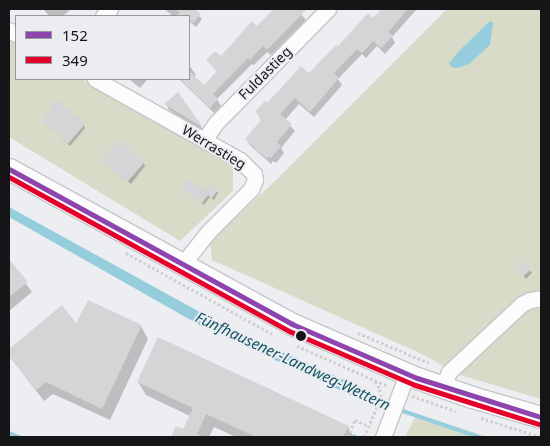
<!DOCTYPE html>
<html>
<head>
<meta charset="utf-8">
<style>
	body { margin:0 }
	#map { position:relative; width:550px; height:446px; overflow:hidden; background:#edeef1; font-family:"Noto Sans",sans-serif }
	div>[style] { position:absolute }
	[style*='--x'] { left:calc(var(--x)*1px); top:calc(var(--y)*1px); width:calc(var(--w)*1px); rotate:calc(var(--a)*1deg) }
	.green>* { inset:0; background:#d7dbc8 }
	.water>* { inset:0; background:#96cddd }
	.shadow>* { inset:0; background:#0003 }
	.stream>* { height:4px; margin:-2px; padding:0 2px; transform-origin:2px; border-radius:2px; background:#96cddd }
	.building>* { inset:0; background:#d4d5d7; transform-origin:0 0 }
	.path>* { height:2.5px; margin-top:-1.25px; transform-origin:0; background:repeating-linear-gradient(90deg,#cfcfd0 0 2.5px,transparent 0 5px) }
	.roads { filter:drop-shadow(1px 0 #c5c6c8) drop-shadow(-1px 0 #c5c6c8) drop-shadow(0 1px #c5c6c8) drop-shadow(0 -1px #c5c6c8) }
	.minor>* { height:15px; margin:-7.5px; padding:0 7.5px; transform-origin:7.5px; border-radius:7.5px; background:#fcfcfd }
	.secondary>* { height:21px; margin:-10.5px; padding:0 10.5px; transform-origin:10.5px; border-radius:10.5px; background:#fcfcfd }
	.bus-1>* { height:5px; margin:-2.5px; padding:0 2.5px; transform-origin:2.5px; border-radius:2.5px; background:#8e44ad }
	.bus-2>* { height:5px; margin:-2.5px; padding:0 2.5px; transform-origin:2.5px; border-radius:2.5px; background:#e4002b }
	.dots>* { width:14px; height:14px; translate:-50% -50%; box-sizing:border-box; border:2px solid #ecedf2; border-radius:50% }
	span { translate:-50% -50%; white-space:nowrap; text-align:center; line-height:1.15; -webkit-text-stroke:4px #ecedf2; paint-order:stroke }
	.street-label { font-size:14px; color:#151517 }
	.water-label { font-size:15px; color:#125464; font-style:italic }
	.frame { position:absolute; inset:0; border:10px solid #151517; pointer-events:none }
	.legend { position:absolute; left:15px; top:15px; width:175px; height:65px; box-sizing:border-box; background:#ecedf2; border:1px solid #96979a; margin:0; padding:6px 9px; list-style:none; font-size:15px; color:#151517 }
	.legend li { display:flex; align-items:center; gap:10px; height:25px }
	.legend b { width:25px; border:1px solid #96979a }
</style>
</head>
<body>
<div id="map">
	<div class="green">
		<div style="clip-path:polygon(447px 9px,541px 9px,541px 399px,460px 375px,424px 355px,212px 260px,210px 241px,273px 183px)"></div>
		<div style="clip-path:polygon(9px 39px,16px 43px,16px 79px,82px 79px,233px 162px,233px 191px,180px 241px,9px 137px)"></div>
		<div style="clip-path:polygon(417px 414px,488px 437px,405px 437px)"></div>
	</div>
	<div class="water">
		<div style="clip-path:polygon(490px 21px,493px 23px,490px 45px,469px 64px,458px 68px,451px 67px,449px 63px,459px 51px)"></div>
		<div style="clip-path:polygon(9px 207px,227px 327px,362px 388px,370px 404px,203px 327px,9px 217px)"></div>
	</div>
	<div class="shadow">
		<div style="clip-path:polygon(43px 9px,71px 9px,63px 16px,49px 16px)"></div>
		<div style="clip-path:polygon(164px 9px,192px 9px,202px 19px,196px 27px,189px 21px,189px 16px,180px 14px,173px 16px)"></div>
		<div style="clip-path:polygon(272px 9px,296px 9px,306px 20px,271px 55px,267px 52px,254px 65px,252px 64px,217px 99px,221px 106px,214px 113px,179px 79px,189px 79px,189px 65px,196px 75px,194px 77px,204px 87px,218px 73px,208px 60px,221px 58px,257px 27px,273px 11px)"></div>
		<div style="clip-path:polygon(383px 9px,417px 9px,392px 37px,395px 43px,385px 54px,377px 46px,366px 58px,362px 54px,338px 79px,342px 85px,314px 117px,299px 104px,285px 120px,295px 131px,281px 148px,284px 153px,276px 163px,273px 161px,271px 164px,250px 145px,246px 139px,262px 121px,256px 112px,309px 75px)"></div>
		<div style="clip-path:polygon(129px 79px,148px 79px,140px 88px)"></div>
		<div style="clip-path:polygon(178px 94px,201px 127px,204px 131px,169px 110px,166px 104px)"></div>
		<div style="clip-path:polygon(43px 122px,84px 125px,85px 128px,70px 146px,62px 139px,62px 135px)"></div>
		<div style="clip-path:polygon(102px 161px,144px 163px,145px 166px,131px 184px)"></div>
		<div style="clip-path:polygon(183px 187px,205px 191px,217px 191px,218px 193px,214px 200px,210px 197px,204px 205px)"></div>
		<div style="clip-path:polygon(9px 261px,32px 292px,9px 311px)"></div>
		<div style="clip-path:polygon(524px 264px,532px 273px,526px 279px,520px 272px)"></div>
		<div style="clip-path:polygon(62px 307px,77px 325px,141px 326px,148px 339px,110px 420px,53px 394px,44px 401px,9px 356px,9px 350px)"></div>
		<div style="clip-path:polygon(138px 382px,348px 427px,354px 437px,236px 437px,214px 427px,209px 437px,172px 437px,177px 427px,184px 430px,190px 416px,146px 395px)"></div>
	</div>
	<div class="stream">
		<div style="--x:362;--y:393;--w:31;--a:25"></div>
		<div style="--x:397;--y:409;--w:87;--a:18.9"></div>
		<div style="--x:9;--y:433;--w:11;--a:22"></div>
		<div style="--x:354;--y:437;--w:1;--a:-45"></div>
	</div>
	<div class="building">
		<div style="clip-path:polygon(175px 9px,194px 9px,201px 14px,193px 23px,189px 20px,189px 16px,184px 16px)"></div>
		<div style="clip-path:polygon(274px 9px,307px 9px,267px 50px,263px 46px,250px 60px,248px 58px,213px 94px,218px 99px,210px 108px,180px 79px,189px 79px,189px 71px,204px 85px,217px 71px,206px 60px,215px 51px,221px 56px,252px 21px,257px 26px)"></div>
		<div style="clip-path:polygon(382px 9px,408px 9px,388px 32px,393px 36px,381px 48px,373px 41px,362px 53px,357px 49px,334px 73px,339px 78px,310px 112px,295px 98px,280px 114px,292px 124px,277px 142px,281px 146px,271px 158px,269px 156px,267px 159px,245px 139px,262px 119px,255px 112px,265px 101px,267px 103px,301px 66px,309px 73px,336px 45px,338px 46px,368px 13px,373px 18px)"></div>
		<div style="clip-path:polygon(178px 92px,202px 126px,202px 127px,164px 104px)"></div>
		<div style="clip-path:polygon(57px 99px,85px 124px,68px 144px,59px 136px,61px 134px,42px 122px)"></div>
		<div style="left:120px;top:140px;width:33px;height:28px;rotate:41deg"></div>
		<div style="clip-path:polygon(187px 179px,205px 190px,209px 183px,218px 190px,212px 198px,208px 195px,202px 203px,181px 187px)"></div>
		<div style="clip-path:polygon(9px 259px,28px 282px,9px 297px)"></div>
		<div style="left:524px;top:262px;width:10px;height:11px;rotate:45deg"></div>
		<div style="clip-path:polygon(88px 300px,142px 325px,102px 409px,46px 382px,36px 390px,9px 356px,9px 349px,62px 305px,76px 323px)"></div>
		<div style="clip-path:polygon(158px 337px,349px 426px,343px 437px,256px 437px,206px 414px,197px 434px,203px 437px,171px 437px,176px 426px,183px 429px,193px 408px,137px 382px)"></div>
	</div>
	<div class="path">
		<div style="--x:126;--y:253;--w:167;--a:29"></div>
		<div style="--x:358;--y:333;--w:77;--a:22.9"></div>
		<div style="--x:297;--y:346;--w:99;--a:23.7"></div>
		<div style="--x:412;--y:396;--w:46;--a:18.8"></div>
		<div style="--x:190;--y:414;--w:6;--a:-72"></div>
		<div style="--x:481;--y:418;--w:63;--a:17.6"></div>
		<div style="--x:199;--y:419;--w:8;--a:-67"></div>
		<div style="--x:347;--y:437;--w:19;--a:-65"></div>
		<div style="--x:355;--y:420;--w:15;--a:23"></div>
		<div style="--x:364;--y:437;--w:43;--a:-67"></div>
		<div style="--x:381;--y:397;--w:9;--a:-103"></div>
		<div style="--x:379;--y:388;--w:9;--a:-122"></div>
	</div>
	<div class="roads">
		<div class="minor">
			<div style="--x:103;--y:16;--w:10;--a:-45"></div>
			<div style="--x:9;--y:30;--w:8;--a:30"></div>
			<div style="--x:95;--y:79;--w:166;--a:29.2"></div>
			<div style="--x:240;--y:160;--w:20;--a:45"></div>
			<div style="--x:254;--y:174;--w:6;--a:81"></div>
			<div style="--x:255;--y:180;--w:10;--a:114"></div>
			<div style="--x:251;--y:189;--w:61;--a:135"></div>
			<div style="--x:208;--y:232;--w:42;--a:128.2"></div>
			<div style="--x:204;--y:140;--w:21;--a:-55"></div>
			<div style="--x:216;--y:123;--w:160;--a:-45.5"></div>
			<div style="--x:443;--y:387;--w:16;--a:-68"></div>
			<div style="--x:449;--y:372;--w:100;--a:-43"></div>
			<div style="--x:522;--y:304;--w:9;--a:-27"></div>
			<div style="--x:530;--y:300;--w:11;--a:-10"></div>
			<div style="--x:383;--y:437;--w:67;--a:-69.1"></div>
		</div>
		<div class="secondary">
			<div style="--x:9;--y:169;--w:323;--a:28.7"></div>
			<div style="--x:292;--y:324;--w:136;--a:23.4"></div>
			<div style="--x:417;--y:378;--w:58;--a:19.1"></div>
			<div style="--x:472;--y:397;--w:72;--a:16.2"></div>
		</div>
	</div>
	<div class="bus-1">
		<div style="--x:9;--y:169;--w:323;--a:28.7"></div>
		<div style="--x:292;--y:324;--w:136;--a:23.4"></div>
		<div style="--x:417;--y:378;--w:130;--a:17.5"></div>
	</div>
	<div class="bus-2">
		<div style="--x:9;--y:177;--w:320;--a:28.8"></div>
		<div style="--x:289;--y:331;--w:137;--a:23.2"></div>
		<div style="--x:415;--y:385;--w:130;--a:17.5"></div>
	</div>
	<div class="dots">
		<div style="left:301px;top:336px;background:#151517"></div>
	</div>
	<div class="street-label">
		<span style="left:265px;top:73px;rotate:-45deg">Fuldastieg</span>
		<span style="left:214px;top:147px;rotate:31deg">Werrastieg</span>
	</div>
	<div class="water-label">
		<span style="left:293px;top:361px;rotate:25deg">Fünfhausener-Landweg-Wettern</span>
	</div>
	<div class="frame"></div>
	<ul class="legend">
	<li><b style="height:6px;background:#8e44ad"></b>152</li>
	<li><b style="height:6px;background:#e4002b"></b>349</li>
	</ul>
</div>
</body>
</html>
